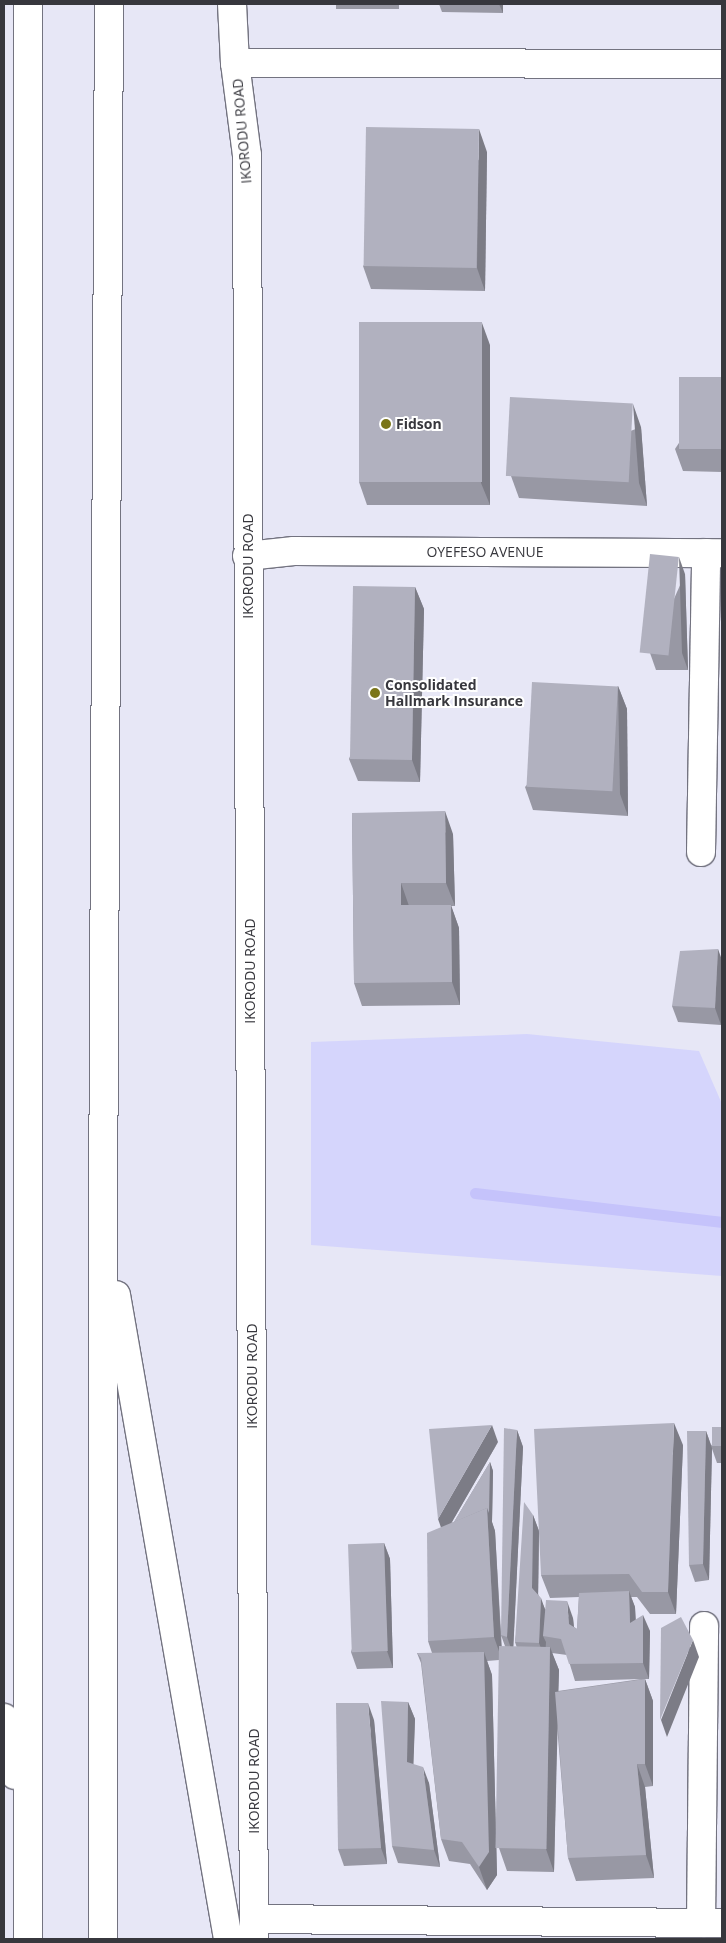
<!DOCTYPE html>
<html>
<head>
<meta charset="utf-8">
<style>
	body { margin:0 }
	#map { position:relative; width:726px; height:1943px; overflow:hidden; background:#e7e7f6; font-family:"Open Sans",sans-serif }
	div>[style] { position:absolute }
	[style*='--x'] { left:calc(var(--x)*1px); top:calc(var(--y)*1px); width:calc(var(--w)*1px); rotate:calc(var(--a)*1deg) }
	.green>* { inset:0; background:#d5d5fc }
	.stream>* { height:11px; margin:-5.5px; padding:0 5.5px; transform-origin:5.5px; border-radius:5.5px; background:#c5c3fb }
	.roads { filter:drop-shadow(1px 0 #737380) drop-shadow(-1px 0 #737380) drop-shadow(0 1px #737380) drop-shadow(0 -1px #737380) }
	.street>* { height:28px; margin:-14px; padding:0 14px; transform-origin:14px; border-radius:14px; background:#fff }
	.primary>* { height:28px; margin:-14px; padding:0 14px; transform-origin:14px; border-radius:14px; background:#fff }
	.highway>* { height:28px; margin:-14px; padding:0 14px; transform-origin:14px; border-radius:14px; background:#fff }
	.wall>* { inset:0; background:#9898a4; transform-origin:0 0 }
	.shaded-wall>* { inset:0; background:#7c7c86 }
	.building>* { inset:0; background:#b1b1bf; transform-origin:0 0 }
	.dots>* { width:14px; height:14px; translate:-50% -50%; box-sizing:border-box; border:2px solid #fff; border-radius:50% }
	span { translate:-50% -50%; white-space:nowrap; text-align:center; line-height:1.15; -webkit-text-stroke:4px #fff; paint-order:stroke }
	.street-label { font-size:14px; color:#37373d }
	.poi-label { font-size:14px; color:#37373d; font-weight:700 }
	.left { translate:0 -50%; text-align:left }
	.frame { position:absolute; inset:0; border:5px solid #37373d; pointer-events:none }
</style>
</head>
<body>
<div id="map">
	<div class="green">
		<div style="clip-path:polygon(527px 1034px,699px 1051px,722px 1104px,722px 1276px,311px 1245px,311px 1042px)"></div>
	</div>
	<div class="stream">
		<div style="--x:475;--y:1193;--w:249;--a:6.7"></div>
	</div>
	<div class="roads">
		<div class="street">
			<div style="--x:235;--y:63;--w:487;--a:0.1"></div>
			<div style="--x:247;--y:556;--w:47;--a:-6.1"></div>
			<div style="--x:294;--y:551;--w:428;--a:0.3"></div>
			<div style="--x:701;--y:852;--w:299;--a:-89"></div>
			<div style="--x:255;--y:1919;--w:467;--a:0.5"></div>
			<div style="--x:701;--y:1923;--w:297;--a:-89.4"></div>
		</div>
		<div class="primary">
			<div style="--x:232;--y:4;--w:59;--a:87.1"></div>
			<div style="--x:235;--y:63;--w:93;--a:82.6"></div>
			<div style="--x:247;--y:155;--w:1784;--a:89.78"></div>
		</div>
		<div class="highway">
			<div style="--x:116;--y:1295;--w:654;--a:80.13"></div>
			<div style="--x:4;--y:1718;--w:58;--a:79.1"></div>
			<div style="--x:28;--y:1939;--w:1935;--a:-90"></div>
			<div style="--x:103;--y:1939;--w:718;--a:-90"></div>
			<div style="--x:103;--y:1221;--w:1217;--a:-89.72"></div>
		</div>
	</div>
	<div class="wall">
		<div style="left:336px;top:4px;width:63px;height:5px"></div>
		<div style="clip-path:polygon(439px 4px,503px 4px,503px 13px,442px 12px)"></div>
		<div style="clip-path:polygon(487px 152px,485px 291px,371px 289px,363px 266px)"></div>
		<div style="clip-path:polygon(490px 345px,490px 505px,367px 505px,359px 482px)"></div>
		<div style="clip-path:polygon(722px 377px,722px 472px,683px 471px,675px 449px)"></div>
		<div style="clip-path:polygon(641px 427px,647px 506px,519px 498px,511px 476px)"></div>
		<div style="clip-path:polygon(685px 574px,688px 670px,656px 670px,650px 653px)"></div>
		<div style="clip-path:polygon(415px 587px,424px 609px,420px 782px,358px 781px,349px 759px)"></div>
		<div style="clip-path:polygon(618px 686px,627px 709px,628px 816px,533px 810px,525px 787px)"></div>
		<div style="clip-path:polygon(352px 813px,453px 834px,455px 906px,451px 906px,459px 928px,460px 1005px,362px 1006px,354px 983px)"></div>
		<div style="clip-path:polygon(718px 949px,721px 1025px,678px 1022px,672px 1006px)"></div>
		<div style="clip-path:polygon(722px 1427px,722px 1463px,717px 1463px,711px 1446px)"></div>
		<div style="clip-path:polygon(evenodd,517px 1430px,523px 1447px,513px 1649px,517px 1648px,515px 1642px,533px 1515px,539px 1531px,538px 1594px,545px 1609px,573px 1618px,574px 1627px,577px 1629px,579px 1597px,550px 1598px,541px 1575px,683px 1445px,676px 1614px,650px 1614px,637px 1597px,631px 1597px,635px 1607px,636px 1620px,650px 1631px,649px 1679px,645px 1679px,653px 1701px,653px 1786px,645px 1787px,654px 1878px,576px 1881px,568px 1858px,557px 1725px,554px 1872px,507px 1871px,499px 1848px,499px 1660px,487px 1661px,492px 1675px,497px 1875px,487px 1890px,470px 1864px,449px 1861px,441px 1839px,421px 1663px,417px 1653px,432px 1653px,428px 1641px,441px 1527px,498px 1442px,451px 1523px,454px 1522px,490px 1462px,493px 1471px,492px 1522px,495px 1531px,502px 1649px,506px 1649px,501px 1635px,517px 1430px,552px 1653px,567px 1655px,575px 1681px,641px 1679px,558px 1691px,559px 1670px,552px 1653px)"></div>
		<div style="clip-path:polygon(706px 1431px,712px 1448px,709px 1580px,695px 1582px,689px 1565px)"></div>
		<div style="clip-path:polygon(384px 1543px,390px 1559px,393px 1668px,357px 1669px,351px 1652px)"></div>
		<div style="clip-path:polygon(408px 1702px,415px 1719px,413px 1764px,429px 1783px,440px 1867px,398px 1863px,392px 1846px)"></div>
		<div style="clip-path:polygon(374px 1720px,387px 1864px,344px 1866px,338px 1849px)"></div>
	</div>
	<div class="shaded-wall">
		<div style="clip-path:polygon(499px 4px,503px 4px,503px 13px)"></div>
		<div style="clip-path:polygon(479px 129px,487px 152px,485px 291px,477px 268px)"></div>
		<div style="clip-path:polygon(482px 323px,490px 345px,490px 505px,481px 483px)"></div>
		<div style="clip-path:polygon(633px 404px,641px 427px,647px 506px,639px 483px)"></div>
		<div style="clip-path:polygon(679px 557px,685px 574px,688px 670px,682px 653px)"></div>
		<div style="clip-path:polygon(415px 587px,424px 609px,420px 782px,412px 760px)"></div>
		<div style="clip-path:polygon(618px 686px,627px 709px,628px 816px,620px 794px)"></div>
		<div style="clip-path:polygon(445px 811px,453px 834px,455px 906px,446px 883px)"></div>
		<div style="clip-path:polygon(401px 883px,409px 906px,401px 905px)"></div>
		<div style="clip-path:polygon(451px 905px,459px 928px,460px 1005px,452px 982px)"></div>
		<div style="clip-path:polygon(718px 949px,722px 960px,722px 1001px,721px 1025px,715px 1008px)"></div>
		<div style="clip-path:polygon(674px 1423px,683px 1445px,676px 1614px,668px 1592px)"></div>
		<div style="clip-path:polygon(492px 1425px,498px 1442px,444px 1536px,438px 1519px)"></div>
		<div style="clip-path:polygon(517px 1430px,523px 1447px,513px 1654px,507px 1637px)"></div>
		<div style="clip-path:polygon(706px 1431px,712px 1448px,709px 1580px,703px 1564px)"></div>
		<div style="clip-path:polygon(490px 1462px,493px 1471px,492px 1522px,495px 1531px,502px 1660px,494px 1637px,487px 1508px)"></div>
		<div style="clip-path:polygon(533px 1515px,539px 1531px,538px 1604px,532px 1588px)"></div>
		<div style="clip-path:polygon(384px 1543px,390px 1559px,393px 1668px,387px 1651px)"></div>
		<div style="clip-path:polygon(629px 1591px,635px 1607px,636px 1640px,630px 1623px)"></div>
		<div style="clip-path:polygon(541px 1598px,547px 1615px,543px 1636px,546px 1642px,545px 1659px,539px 1643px)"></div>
		<div style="clip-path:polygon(567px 1601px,573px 1618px,575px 1640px,569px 1624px)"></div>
		<div style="clip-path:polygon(643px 1615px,650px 1631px,649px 1679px,643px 1663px)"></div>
		<div style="clip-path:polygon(693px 1640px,699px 1657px,667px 1737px,661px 1720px)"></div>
		<div style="clip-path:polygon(550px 1647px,559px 1670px,554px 1872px,546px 1849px)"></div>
		<div style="clip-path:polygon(484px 1652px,492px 1675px,497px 1875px,487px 1890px,479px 1867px)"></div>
		<div style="clip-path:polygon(645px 1679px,653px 1701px,653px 1786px,645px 1764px)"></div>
		<div style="clip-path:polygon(408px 1702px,415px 1719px,413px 1778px,407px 1762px)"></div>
		<div style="clip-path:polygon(368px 1703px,374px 1720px,387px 1864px,381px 1848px)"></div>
		<div style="clip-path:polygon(637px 1764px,645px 1787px,654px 1878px,646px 1855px)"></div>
		<div style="clip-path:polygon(423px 1767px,429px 1783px,440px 1867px,434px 1850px)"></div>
	</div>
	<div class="building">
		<div style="left:366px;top:127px;width:113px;height:139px;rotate:1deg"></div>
		<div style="left:359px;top:322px;width:123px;height:160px"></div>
		<div style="left:722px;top:377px;width:72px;height:43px;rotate:90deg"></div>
		<div style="left:510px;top:397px;width:123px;height:79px;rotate:3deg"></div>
		<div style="left:650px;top:554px;width:29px;height:99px;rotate:6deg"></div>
		<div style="left:353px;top:586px;width:62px;height:173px;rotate:1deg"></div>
		<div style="left:532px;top:682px;width:86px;height:105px;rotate:3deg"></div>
		<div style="clip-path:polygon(445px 811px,446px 883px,401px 883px,401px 905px,451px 905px,452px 982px,354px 983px,352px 813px)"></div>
		<div style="clip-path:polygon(718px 949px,715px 1008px,672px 1006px,680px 951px)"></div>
		<div style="clip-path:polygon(674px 1423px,668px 1592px,642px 1592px,629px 1574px,541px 1575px,534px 1429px)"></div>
		<div style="clip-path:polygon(492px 1425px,438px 1519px,429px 1429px)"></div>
		<div style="left:712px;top:1427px;width:10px;height:19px"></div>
		<div style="clip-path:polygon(504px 1428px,517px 1430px,507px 1637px,501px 1635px)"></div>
		<div style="clip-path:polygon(687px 1431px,706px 1431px,703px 1564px,689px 1565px)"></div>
		<div style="clip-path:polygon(490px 1462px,489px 1513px,487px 1508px,454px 1522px)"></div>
		<div style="clip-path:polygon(524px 1502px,533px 1515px,532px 1588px,541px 1598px,539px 1643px,515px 1642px)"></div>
		<div style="clip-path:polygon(487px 1508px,494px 1637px,428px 1641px,427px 1533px)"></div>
		<div style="left:384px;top:1543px;width:108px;height:36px;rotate:88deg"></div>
		<div style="clip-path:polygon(629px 1591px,630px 1623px,643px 1615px,643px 1663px,569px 1664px,561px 1639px,543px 1636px,546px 1600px,567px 1601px,569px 1624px,577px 1629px,579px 1593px)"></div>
		<div style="clip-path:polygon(681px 1617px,693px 1640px,660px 1720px,661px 1628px)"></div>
		<div style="left:550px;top:1647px;width:202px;height:51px;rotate:91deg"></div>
		<div style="clip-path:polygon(484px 1652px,489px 1852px,479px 1867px,462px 1842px,441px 1839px,421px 1658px,417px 1653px)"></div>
		<div style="clip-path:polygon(645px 1679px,645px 1764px,637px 1764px,646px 1855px,568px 1858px,555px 1692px)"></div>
		<div style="clip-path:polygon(381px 1701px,408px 1702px,407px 1762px,423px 1767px,434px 1850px,392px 1846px)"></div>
		<div style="clip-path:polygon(336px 1703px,368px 1703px,381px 1848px,338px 1849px)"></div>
	</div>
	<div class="dots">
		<div style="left:386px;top:424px;background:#7a7519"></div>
		<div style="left:375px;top:693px;background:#7a7519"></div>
	</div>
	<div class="street-label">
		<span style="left:242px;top:131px;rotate:-95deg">IKORODU ROAD</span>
		<span style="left:485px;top:552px">OYEFESO AVENUE</span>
		<span style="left:248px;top:566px;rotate:-90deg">IKORODU ROAD</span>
		<span style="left:250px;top:971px;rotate:-90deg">IKORODU ROAD</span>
		<span style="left:252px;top:1376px;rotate:-90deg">IKORODU ROAD</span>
		<span style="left:254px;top:1781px;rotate:-90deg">IKORODU ROAD</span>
	</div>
	<div class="poi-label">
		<span class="left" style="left:396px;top:424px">Fidson</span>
		<span class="left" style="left:385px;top:693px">Consolidated<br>Hallmark Insurance</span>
	</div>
	<div class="frame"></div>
</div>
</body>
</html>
